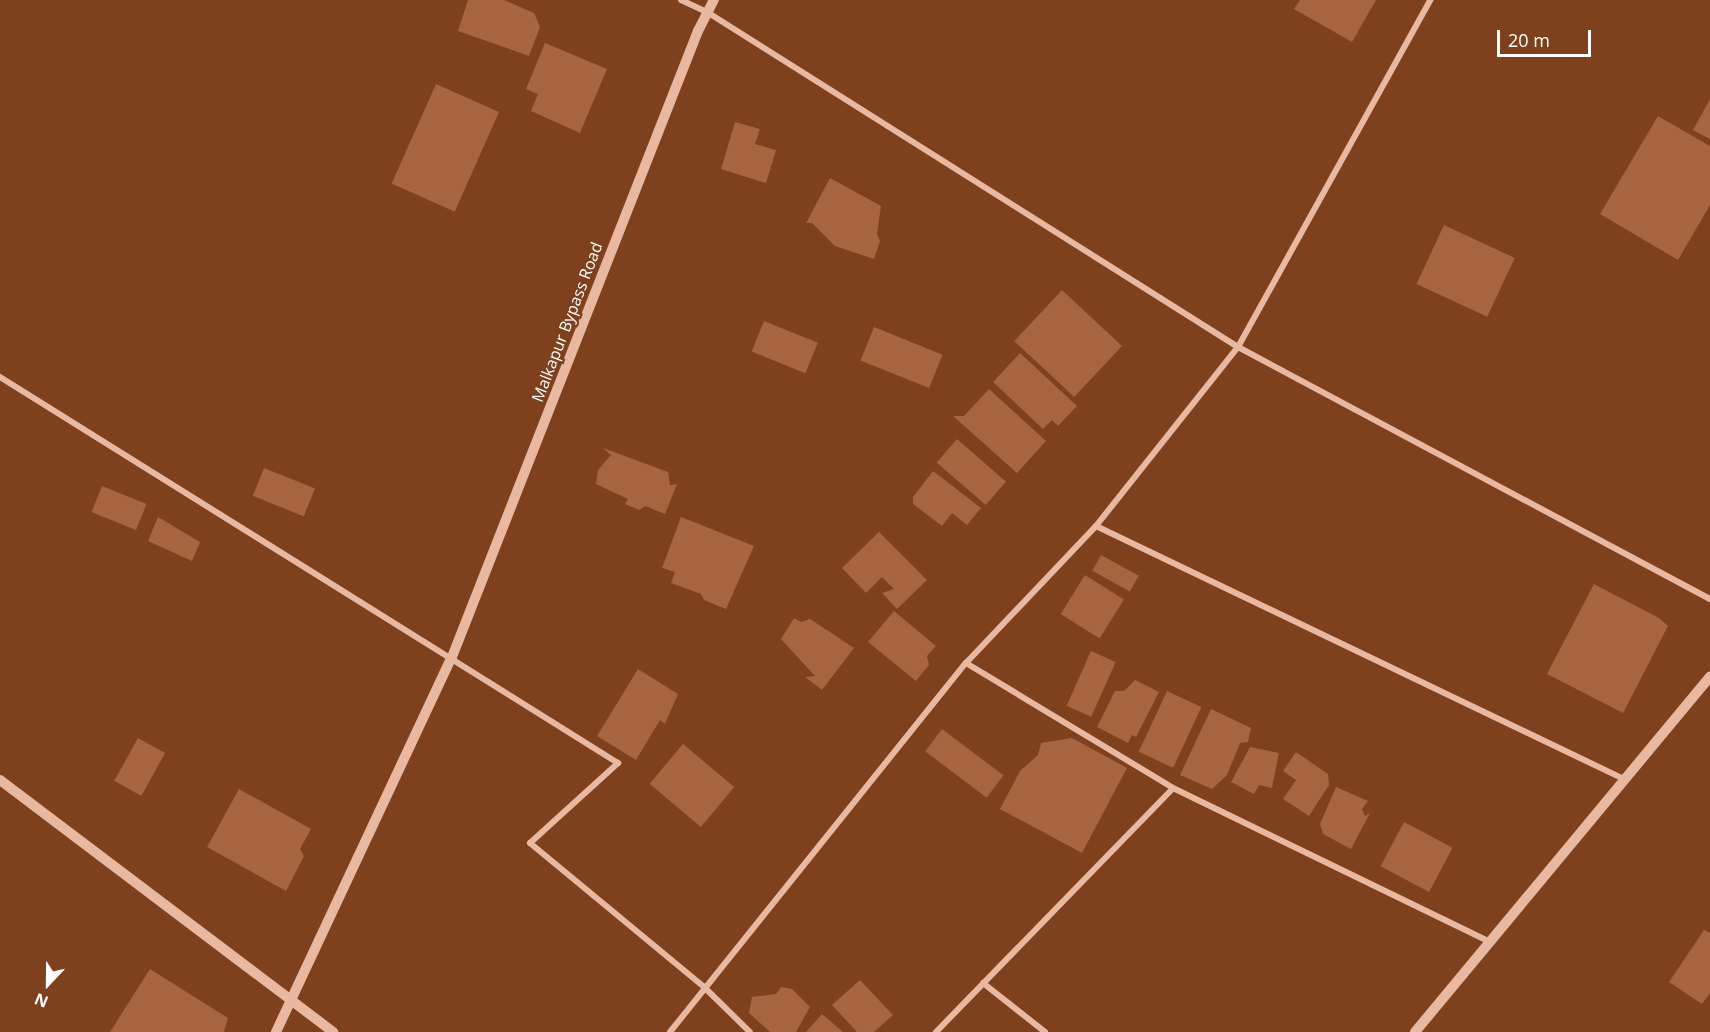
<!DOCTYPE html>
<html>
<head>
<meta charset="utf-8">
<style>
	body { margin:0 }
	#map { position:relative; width:1710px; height:1032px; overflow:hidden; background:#7e401d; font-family:"Open Sans",sans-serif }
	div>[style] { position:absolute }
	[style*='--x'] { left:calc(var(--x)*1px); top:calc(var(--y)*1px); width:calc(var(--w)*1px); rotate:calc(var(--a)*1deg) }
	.building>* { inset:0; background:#a66441; transform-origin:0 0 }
	.minor>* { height:6px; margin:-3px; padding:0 3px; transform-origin:3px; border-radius:3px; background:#e8b9a0 }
	.tertiary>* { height:10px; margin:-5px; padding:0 5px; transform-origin:5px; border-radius:5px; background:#e8b9a0 }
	span { translate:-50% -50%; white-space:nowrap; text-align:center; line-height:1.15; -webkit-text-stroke:4.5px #7e401d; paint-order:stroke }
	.street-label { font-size:16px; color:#fff }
	.north { position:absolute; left:18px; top:954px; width:60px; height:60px; -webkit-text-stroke:4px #7e401d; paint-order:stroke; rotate:202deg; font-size:16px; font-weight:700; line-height:24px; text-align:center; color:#fff }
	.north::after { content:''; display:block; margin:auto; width:21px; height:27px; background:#fff; clip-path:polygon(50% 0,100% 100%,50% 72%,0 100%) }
	.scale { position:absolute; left:1497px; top:30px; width:94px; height:27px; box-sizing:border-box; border:3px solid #fff; border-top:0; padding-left:8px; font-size:18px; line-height:21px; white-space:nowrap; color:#fff; -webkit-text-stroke:4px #7e401d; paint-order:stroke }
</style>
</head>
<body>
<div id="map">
	<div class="building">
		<div style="clip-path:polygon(468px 0,504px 0,534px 13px,540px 27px,529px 56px,458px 31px)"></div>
		<div style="clip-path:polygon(1300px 0,1376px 0,1352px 42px,1294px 9px)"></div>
		<div style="clip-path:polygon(545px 43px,607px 69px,580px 133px,531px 111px,538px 94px,526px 89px)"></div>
		<div style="left:436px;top:84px;width:69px;height:109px;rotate:24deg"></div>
		<div style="clip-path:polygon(1710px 99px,1710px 139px,1693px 130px)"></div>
		<div style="clip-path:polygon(1658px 116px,1710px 146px,1710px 205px,1678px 260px,1600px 214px)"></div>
		<div style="clip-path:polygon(735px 122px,760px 129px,755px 144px,776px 150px,766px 183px,721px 169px)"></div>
		<div style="clip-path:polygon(830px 178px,881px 206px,877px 234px,880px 241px,874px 259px,835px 246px,812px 223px,806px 223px)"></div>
		<div style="left:1444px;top:225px;width:78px;height:65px;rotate:25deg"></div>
		<div style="left:1062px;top:290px;width:82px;height:70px;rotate:43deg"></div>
		<div style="left:764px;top:321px;width:58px;height:33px;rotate:22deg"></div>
		<div style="left:874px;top:327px;width:74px;height:36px;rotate:22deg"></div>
		<div style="clip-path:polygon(1020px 353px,1077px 406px,1058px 426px,1052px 420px,1043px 429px,993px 382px)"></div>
		<div style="clip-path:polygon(989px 389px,1046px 441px,1017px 473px,953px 416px,964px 416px)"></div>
		<div style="left:957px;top:439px;width:65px;height:31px;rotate:41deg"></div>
		<div style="clip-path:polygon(603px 448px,668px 472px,670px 485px,677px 484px,665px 514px,645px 506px,639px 510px,625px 504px,628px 499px,596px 484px,598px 470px,611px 455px)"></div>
		<div style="left:264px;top:468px;width:55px;height:30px;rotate:22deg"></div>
		<div style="clip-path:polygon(933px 471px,981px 508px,967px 525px,952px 513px,942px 526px,913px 504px,913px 497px)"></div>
		<div style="left:102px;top:486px;width:48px;height:28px;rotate:22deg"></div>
		<div style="clip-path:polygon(158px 517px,200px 542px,192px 561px,148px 541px)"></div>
		<div style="clip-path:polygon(681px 517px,754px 546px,726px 609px,704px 600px,701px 594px,671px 583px,675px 572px,662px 568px)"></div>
		<div style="clip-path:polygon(879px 532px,927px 580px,897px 609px,882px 593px,894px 589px,882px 577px,866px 593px,842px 568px)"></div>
		<div style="left:1101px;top:555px;width:43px;height:18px;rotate:29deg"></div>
		<div style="left:1085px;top:575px;width:46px;height:46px;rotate:32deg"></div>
		<div style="clip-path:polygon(1594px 584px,1659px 618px,1668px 626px,1623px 713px,1547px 674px)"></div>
		<div style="clip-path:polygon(894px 611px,936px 646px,927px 656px,929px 665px,916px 681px,868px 642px)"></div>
		<div style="clip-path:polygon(794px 618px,801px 622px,810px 619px,854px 648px,822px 690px,805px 677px,815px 676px,781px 639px)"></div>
		<div style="left:1091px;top:651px;width:27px;height:60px;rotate:24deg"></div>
		<div style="clip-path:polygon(638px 669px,678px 694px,665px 724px,660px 720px,636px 760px,597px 736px)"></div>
		<div style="clip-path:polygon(1135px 680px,1159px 692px,1136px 737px,1132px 735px,1128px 743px,1097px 727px,1115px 691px,1124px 691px)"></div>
		<div style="left:1167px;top:691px;width:38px;height:67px;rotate:25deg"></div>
		<div style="clip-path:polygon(1211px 709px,1251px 728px,1248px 742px,1240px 743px,1227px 775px,1212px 789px,1180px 775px)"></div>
		<div style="left:942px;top:729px;width:77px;height:28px;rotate:37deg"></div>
		<div style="left:138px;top:738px;width:31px;height:49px;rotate:29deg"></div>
		<div style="clip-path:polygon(1072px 738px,1127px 768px,1082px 853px,1000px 809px,1020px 771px,1038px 755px,1041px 743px)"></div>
		<div style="left:683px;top:744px;width:67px;height:52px;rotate:40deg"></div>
		<div style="clip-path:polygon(1250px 747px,1279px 753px,1272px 788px,1259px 785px,1254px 794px,1231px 782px)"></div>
		<div style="clip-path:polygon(1296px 752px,1328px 774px,1329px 785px,1309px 816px,1283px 799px,1296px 780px,1283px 771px)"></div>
		<div style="clip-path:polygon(1336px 787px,1368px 801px,1362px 809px,1365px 816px,1370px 813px,1351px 849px,1323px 834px,1320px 824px)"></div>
		<div style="clip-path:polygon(239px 789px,311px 829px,300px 849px,304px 856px,286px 891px,207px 847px)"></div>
		<div style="left:1404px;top:822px;width:55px;height:50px;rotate:28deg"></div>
		<div style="clip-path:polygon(1704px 930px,1710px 933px,1710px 993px,1702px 1004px,1669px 982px)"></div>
		<div style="clip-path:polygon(150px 969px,228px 1018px,224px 1032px,110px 1032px)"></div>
		<div style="clip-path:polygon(860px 980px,893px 1015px,874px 1032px,857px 1032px,832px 1005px)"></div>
		<div style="clip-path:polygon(781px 987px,792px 989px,810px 1007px,796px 1032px,770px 1032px,749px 1013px,752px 997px,776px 994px)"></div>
		<div style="clip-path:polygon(822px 1014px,843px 1032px,806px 1032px)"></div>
	</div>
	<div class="minor">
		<div style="--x:681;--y:0;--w:29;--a:25"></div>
		<div style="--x:707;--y:12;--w:628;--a:32.25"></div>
		<div style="--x:1238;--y:347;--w:535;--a:28.1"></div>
		<div style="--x:0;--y:377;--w:729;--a:31.99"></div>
		<div style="--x:618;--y:763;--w:119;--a:137.7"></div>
		<div style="--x:530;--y:843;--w:226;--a:39.6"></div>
		<div style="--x:704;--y:987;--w:64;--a:44.4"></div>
		<div style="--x:1096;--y:526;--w:588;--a:25.61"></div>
		<div style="--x:966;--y:663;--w:242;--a:31.1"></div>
		<div style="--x:1173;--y:788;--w:352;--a:25.9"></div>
		<div style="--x:983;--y:983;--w:79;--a:38.3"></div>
		<div style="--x:670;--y:1032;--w:473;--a:-51.3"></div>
		<div style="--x:966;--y:663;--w:189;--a:-46.5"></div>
		<div style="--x:1096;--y:526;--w:228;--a:-51.6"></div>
		<div style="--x:1238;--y:347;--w:397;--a:-61"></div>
		<div style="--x:936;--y:1032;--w:340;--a:-45.8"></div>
	</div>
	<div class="tertiary">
		<div style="--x:0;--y:780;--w:418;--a:37.1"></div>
		<div style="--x:276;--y:1032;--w:414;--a:-64.9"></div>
		<div style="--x:452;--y:657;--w:673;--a:-68.55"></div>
		<div style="--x:698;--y:31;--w:35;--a:-63"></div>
		<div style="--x:1415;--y:1032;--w:462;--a:-50.3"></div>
	</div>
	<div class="street-label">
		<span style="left:567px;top:322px;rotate:-69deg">Malkapur Bypass Road</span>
	</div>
	<div class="north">N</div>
	<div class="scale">20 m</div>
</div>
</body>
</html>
